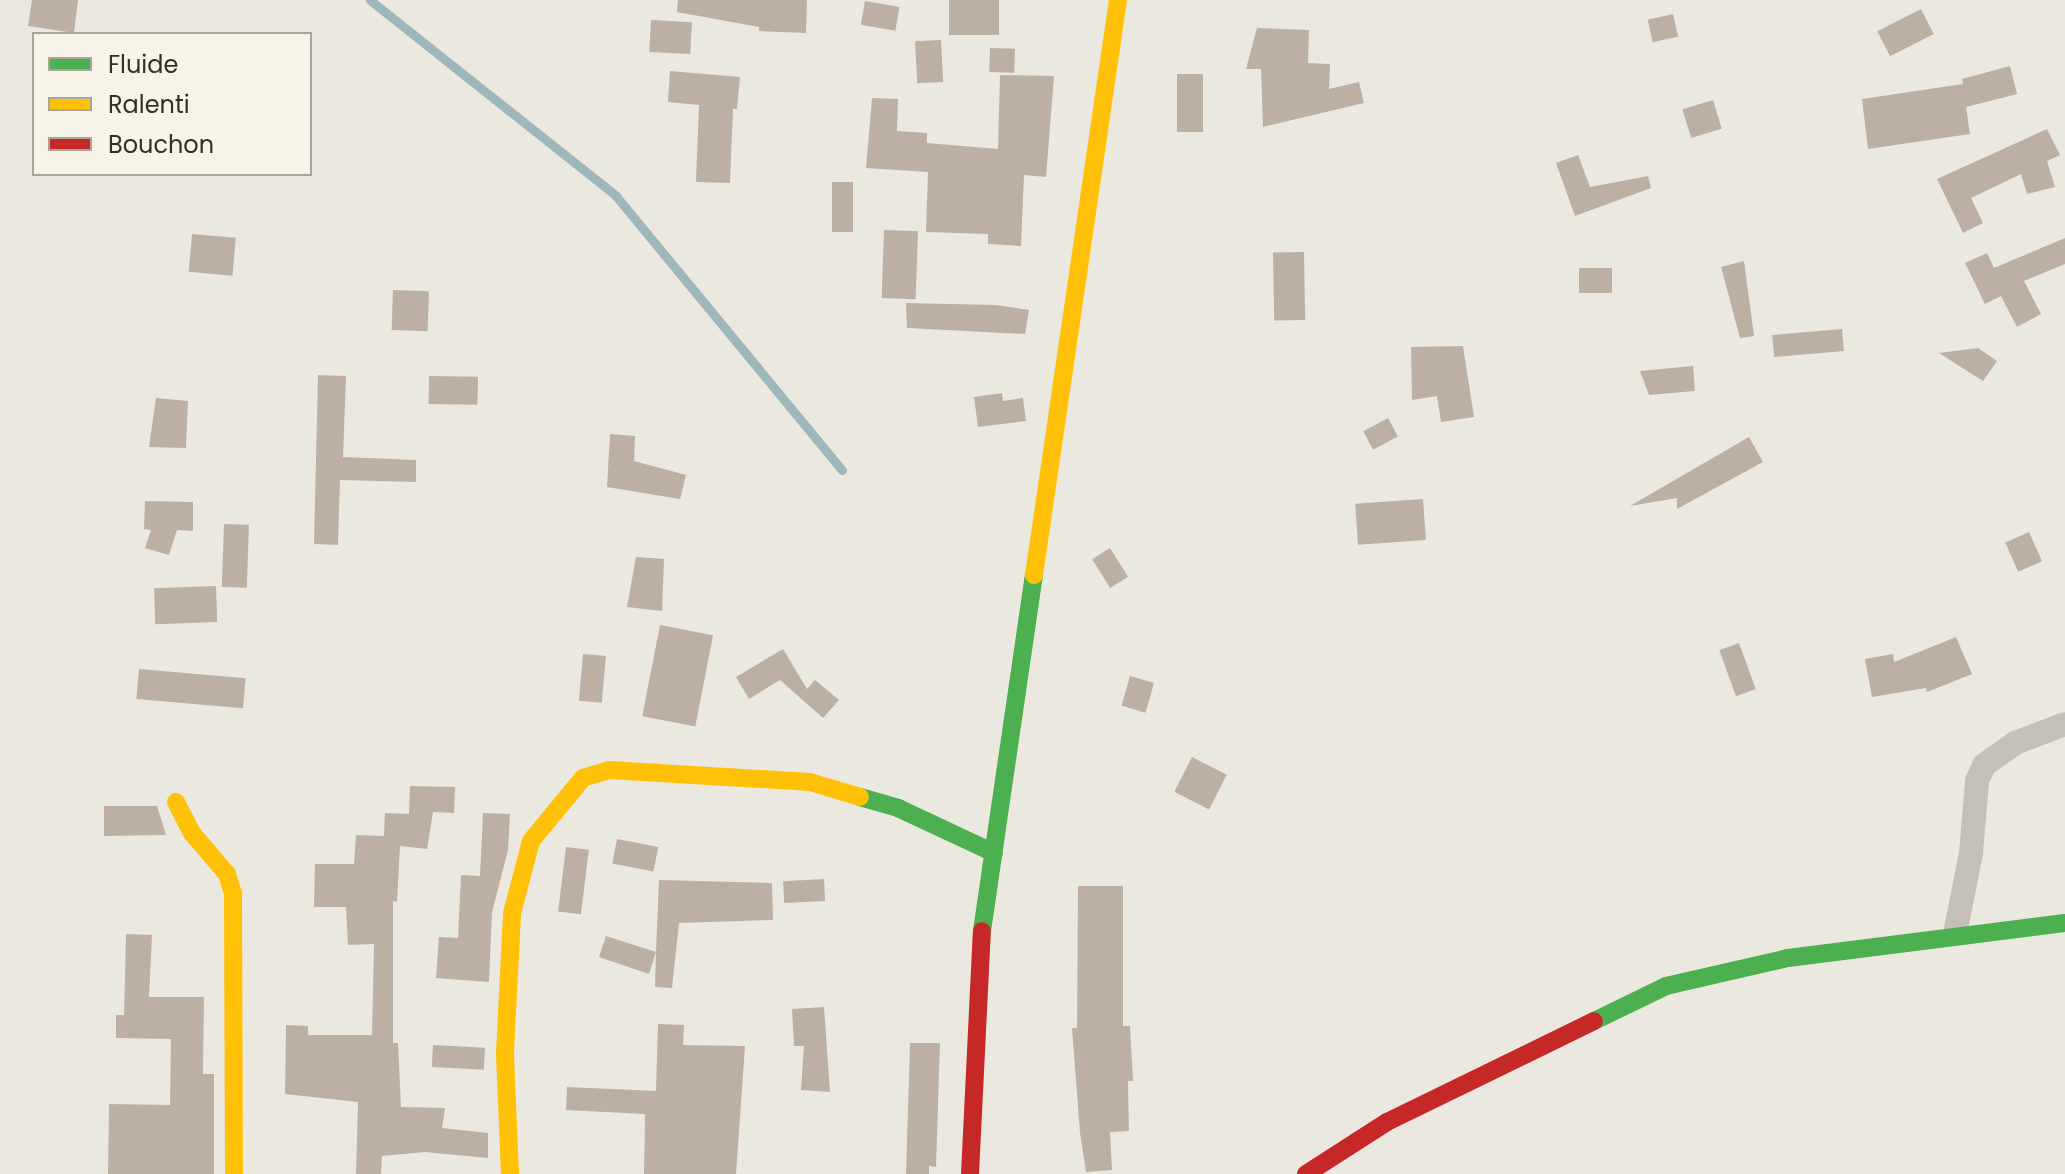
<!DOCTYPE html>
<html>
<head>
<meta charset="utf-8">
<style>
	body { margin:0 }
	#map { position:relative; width:2065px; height:1174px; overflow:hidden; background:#ebe8e0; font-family:Poppins,sans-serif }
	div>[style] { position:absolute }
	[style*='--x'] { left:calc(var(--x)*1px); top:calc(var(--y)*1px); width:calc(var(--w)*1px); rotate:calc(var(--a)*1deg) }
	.stream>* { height:9px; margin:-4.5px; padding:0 4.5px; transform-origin:4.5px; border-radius:4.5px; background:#9db7bb }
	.building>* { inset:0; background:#beafa3; transform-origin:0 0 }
	.street>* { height:24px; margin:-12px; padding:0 12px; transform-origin:12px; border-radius:12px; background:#c4c0b9 }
	.fast>* { height:18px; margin:-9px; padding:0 9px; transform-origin:9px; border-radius:9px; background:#4caf50 }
	.slow>* { height:18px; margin:-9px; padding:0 9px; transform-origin:9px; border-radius:9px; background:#ffc107 }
	.jam>* { height:18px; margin:-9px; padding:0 9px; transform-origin:9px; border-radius:9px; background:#c62828 }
	span { translate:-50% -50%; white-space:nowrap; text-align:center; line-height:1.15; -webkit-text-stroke:6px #f8f3e7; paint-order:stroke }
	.legend { position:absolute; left:32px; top:32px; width:280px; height:144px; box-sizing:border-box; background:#f8f3e7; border:2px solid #aaa49b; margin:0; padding:10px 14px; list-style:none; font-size:24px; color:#352e28 }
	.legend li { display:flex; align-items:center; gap:16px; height:40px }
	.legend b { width:40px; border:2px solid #aaa49b }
</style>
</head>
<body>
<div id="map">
	<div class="stream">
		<div style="--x:370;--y:0;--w:315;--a:38.5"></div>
		<div style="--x:616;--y:196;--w:355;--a:50.5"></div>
	</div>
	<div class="building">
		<div style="clip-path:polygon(32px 0,78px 0,74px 33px,28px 26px)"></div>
		<div style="clip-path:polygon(678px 0,807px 0,806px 33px,759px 31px,759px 27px,677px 12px)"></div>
		<div style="left:949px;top:0;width:50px;height:35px"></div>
		<div style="left:865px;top:1px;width:35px;height:24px;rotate:10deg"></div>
		<div style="left:1921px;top:9px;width:28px;height:49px;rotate:63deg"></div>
		<div style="left:1673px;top:14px;width:23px;height:26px;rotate:77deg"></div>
		<div style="left:651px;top:20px;width:41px;height:32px;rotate:3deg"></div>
		<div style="clip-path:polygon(1257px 28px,1309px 30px,1308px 63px,1330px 64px,1329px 89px,1359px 82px,1364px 103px,1263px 127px,1261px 69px,1246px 69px)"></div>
		<div style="left:941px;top:40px;width:42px;height:26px;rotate:87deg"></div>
		<div style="left:990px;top:48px;width:25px;height:24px;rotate:2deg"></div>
		<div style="clip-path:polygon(2010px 66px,2017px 94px,1966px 107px,1970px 134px,1868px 149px,1862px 99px,1963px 84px,1962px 79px)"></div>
		<div style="clip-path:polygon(670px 71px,740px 77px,737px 109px,733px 109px,730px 183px,696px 182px,699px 105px,668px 102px)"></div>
		<div style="left:1177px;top:74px;width:26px;height:58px"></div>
		<div style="clip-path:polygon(1000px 75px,1054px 76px,1046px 177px,1024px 175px,1021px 246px,988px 244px,988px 234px,926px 232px,928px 172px,866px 168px,872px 98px,898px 99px,897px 131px,927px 133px,927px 143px,998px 149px)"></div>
		<div style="left:1713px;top:100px;width:30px;height:32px;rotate:73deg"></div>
		<div style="clip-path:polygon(2047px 129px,2060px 155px,2047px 161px,2055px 187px,2027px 194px,2021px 174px,1971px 198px,1983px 223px,1963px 233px,1937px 179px)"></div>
		<div style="clip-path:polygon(1578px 155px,1590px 187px,1648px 176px,1651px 188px,1575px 216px,1556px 163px)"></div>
		<div style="left:832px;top:182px;width:21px;height:50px"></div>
		<div style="left:884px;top:230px;width:34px;height:68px;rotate:2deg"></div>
		<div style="left:192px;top:234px;width:44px;height:38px;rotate:5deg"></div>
		<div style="clip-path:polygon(2065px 238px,2065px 264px,2024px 281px,2041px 314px,2017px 327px,2001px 296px,1985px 304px,1965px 263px,1987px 253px,1994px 268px)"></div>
		<div style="left:1304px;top:252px;width:68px;height:31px;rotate:89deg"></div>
		<div style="clip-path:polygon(1744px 261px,1754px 336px,1740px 338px,1721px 267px)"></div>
		<div style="left:1579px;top:268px;width:33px;height:25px"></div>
		<div style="left:393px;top:290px;width:36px;height:40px;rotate:2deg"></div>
		<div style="clip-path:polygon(906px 303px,996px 305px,1029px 310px,1025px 334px,907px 328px)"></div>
		<div style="left:1842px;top:329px;width:22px;height:70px;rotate:85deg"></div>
		<div style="clip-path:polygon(1463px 346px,1474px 417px,1441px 422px,1437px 396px,1412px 400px,1411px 347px)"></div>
		<div style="clip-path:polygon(1978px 348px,1997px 361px,1983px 381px,1939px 353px)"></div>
		<div style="clip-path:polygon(1693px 366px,1695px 391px,1649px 395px,1640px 371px)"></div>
		<div style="clip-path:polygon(318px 375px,346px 376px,343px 457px,416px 460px,416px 482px,340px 480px,338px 545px,314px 544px)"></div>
		<div style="left:429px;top:376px;width:49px;height:28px;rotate:1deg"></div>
		<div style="clip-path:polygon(1002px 393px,1003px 401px,1023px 398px,1026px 421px,978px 427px,974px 397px)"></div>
		<div style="clip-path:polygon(156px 398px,188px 401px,186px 448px,149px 447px)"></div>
		<div style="left:1388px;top:418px;width:21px;height:28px;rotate:62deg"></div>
		<div style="clip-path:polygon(610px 434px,635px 436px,634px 461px,686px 475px,680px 499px,607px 487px)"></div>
		<div style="clip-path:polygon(1749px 437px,1763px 462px,1677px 509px,1677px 498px,1630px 506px)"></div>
		<div style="left:1423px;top:499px;width:41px;height:68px;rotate:86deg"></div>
		<div style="clip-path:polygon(145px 501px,193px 502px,193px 531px,177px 530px,169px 555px,145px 548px,151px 530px,144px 529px)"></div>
		<div style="left:224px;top:524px;width:25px;height:63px;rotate:2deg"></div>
		<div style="left:2029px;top:532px;width:32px;height:26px;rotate:66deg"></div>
		<div style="left:1110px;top:548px;width:34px;height:21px;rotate:58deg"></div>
		<div style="clip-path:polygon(636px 557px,664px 559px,662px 611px,627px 607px)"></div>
		<div style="left:216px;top:586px;width:36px;height:62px;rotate:88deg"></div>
		<div style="left:660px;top:625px;width:54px;height:93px;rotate:11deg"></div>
		<div style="clip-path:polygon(1956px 637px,1972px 674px,1927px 692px,1926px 688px,1872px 697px,1865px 659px,1893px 654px,1894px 662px)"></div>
		<div style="left:1739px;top:643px;width:49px;height:21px;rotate:70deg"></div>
		<div style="clip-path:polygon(783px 649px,807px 689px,815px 680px,839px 700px,823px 718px,780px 680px,749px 699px,736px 677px)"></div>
		<div style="left:583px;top:654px;width:23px;height:47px;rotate:5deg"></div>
		<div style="left:139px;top:669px;width:107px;height:30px;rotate:5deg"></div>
		<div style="left:1130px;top:676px;width:25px;height:31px;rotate:16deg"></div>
		<div style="left:1192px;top:757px;width:39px;height:39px;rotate:27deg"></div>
		<div style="clip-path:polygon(410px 786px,455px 787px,454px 813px,433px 812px,427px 849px,400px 846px,397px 902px,393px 901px,393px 1043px,398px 1043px,401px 1107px,445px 1108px,442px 1128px,488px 1133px,488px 1158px,425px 1152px,382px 1156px,381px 1174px,356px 1174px,358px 1102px,285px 1094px,286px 1025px,308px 1026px,308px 1035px,372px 1035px,374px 944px,348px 945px,346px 907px,314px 907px,315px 864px,354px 864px,356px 835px,384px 836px,385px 813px,409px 814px)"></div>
		<div style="clip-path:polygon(104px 806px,157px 806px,166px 835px,104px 836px)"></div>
		<div style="clip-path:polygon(483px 813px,510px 814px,508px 850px,492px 912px,489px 982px,436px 978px,439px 937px,458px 938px,461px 875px,480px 876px)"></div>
		<div style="left:617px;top:839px;width:42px;height:25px;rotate:11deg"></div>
		<div style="left:566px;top:847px;width:23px;height:65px;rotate:7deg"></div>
		<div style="left:824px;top:879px;width:22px;height:41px;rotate:87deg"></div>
		<div style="clip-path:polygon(659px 880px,772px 883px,773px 920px,679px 923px,672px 988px,655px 987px,656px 952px,649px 974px,599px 957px,606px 936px,656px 952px)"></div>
		<div style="clip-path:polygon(1078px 886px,1123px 886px,1123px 1026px,1130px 1026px,1133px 1081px,1128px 1081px,1129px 1131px,1110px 1132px,1112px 1170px,1086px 1172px,1080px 1133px,1072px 1028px,1077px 1028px)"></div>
		<div style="clip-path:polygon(126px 934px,152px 935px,149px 997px,204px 997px,203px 1074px,214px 1074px,214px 1174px,108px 1174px,109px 1104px,170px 1105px,171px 1039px,116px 1038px,116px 1015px,124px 1015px)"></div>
		<div style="clip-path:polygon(824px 1007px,830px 1092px,801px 1090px,804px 1046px,794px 1046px,792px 1009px)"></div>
		<div style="clip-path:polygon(658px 1024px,684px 1025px,683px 1045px,745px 1046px,736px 1174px,644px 1174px,645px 1114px,566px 1110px,567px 1087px,656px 1091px)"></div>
		<div style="clip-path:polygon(910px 1043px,940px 1043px,936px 1167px,929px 1166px,929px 1174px,906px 1174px)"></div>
		<div style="left:433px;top:1045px;width:52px;height:22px;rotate:3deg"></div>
	</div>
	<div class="street">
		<div style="--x:1955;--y:934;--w:83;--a:-78.8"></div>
		<div style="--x:1971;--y:853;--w:72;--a:-85.2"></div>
		<div style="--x:1977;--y:781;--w:17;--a:-66"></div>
		<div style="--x:1984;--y:765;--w:38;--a:-35"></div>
		<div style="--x:2015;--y:743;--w:53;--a:-20.8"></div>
	</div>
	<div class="fast">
		<div style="--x:860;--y:797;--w:40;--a:16"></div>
		<div style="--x:898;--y:808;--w:106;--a:25.1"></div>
		<div style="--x:982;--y:931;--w:360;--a:-81.7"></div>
		<div style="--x:1594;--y:1021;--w:80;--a:-25.9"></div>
		<div style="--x:1666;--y:986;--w:125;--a:-12.9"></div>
		<div style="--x:1788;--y:958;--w:279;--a:-7.2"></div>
	</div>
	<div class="slow">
		<div style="--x:1034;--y:575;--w:581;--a:-81.69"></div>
		<div style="--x:176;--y:802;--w:35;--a:63"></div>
		<div style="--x:192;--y:833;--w:54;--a:49.5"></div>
		<div style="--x:227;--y:874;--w:21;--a:73"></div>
		<div style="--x:233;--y:894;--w:280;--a:89.8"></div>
		<div style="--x:510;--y:1174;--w:121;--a:-92.4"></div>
		<div style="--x:505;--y:1053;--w:140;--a:-87.1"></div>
		<div style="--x:512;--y:913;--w:74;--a:-75.2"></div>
		<div style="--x:531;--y:841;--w:82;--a:-50.5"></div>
		<div style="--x:583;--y:778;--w:27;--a:-17"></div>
		<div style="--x:609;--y:770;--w:201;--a:3.4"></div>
		<div style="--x:810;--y:782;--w:52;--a:16.7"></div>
	</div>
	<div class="jam">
		<div style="--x:970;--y:1174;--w:243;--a:-87.2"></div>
		<div style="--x:1306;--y:1174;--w:96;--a:-32.7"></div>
		<div style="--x:1387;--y:1122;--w:230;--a:-26"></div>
	</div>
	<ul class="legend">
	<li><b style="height:10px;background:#4caf50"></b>Fluide</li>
	<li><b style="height:10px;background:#ffc107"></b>Ralenti</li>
	<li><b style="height:10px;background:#c62828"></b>Bouchon</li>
	</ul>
</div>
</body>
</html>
